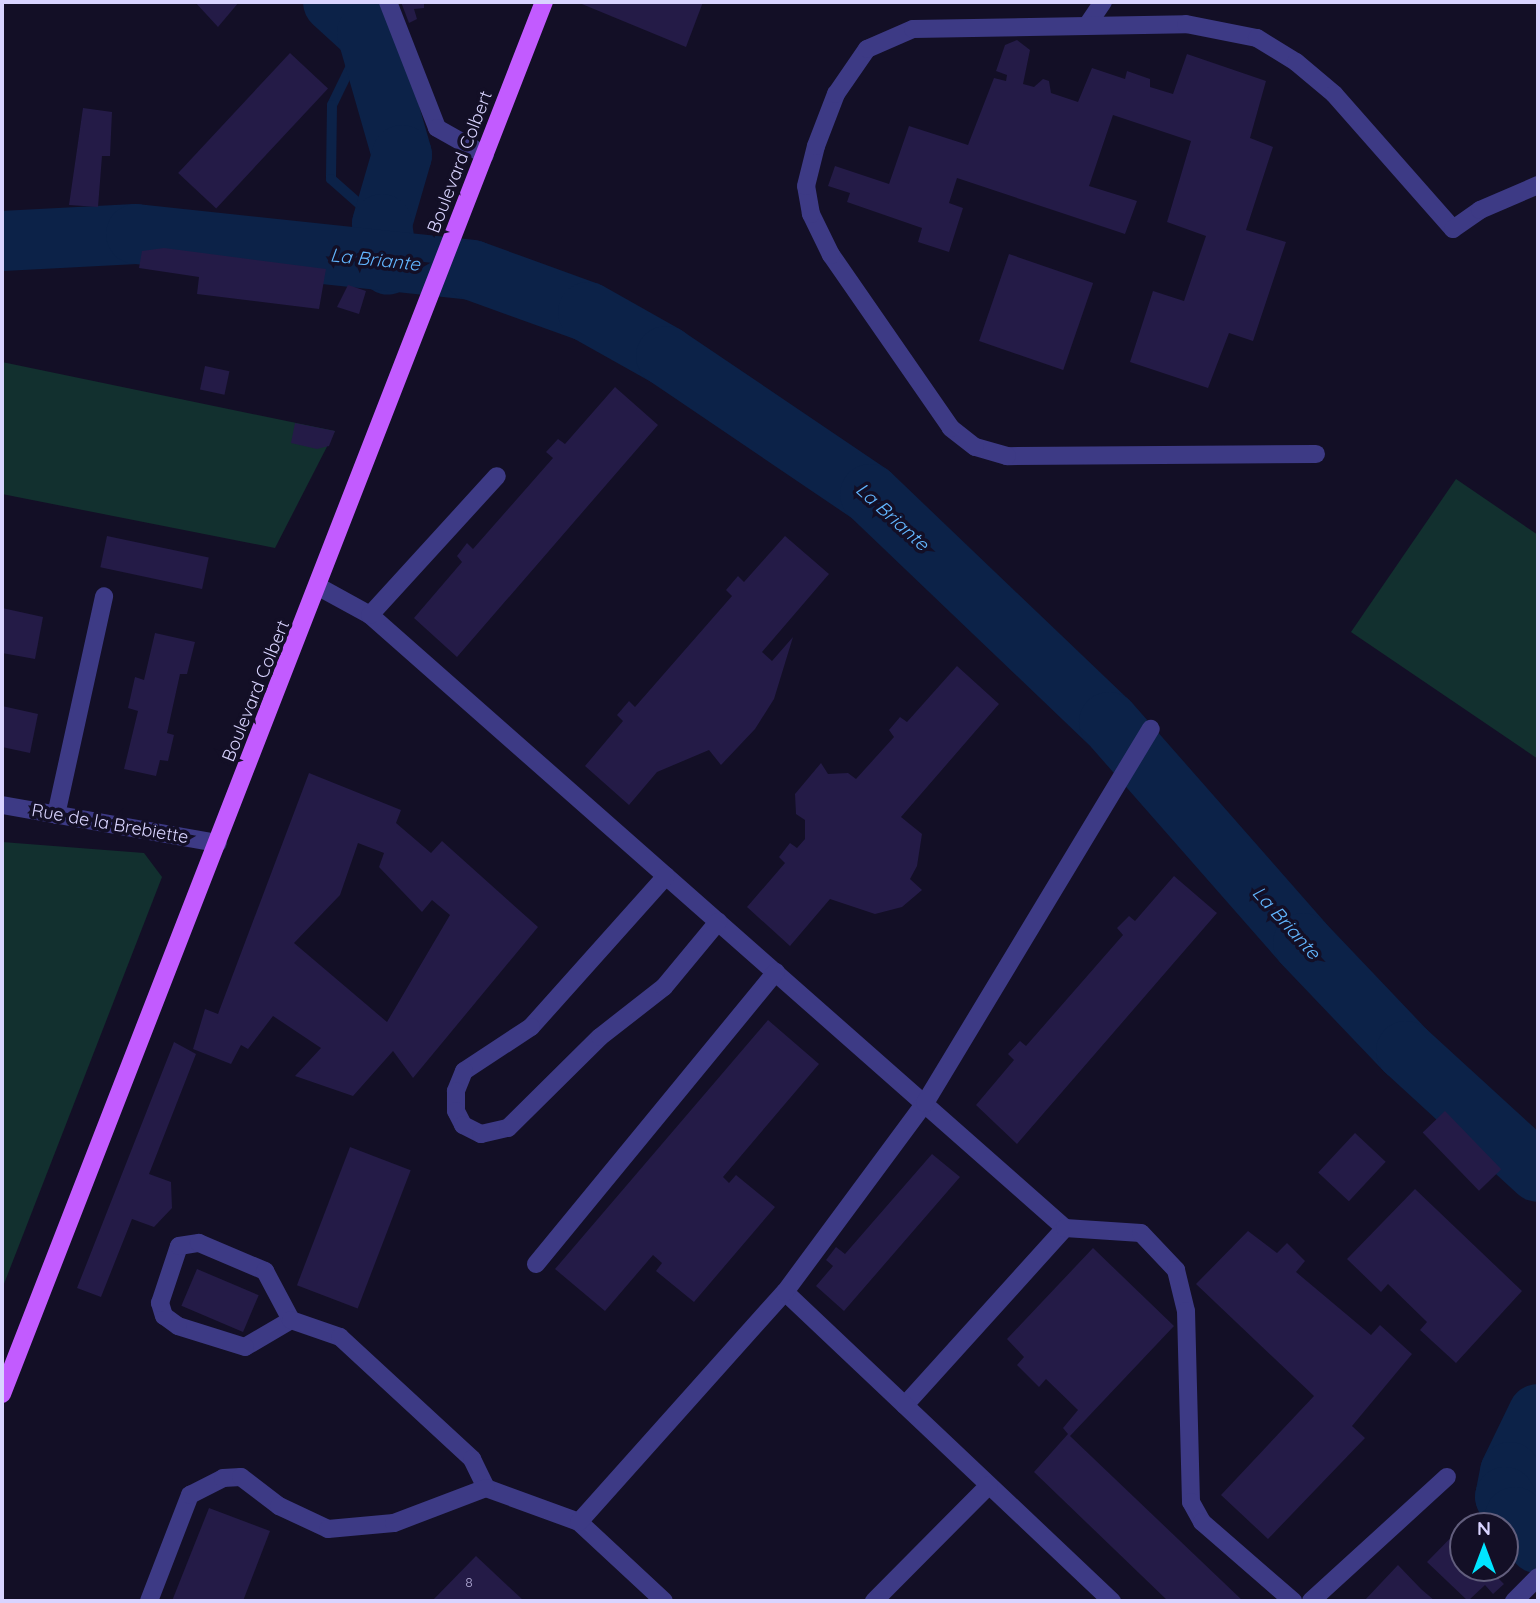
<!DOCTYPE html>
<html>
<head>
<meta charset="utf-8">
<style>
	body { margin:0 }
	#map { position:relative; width:1540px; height:1603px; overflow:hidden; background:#130f26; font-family:Quicksand,sans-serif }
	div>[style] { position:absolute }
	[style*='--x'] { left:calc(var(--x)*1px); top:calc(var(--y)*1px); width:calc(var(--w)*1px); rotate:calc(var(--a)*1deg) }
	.green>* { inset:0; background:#12302f }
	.stream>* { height:10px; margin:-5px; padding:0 5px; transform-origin:5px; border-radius:5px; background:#0c2248 }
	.river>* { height:60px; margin:-30px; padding:0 30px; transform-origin:30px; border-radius:30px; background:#0c2248 }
	.building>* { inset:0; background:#241b47; transform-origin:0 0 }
	.minor>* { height:18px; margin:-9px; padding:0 9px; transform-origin:9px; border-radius:9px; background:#3d3a85 }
	.major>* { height:18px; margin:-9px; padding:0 9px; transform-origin:9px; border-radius:9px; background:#c25bff }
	span { translate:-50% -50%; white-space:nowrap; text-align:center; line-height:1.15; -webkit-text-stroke:7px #130f26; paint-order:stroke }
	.number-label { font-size:14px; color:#aca6d1 }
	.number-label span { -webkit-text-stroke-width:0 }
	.street-label { font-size:18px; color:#d9d4ff }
	.water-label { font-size:19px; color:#62b6ff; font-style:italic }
	.frame { position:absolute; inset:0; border:4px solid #d9d4ff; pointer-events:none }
	.north { position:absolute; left:1449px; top:1512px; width:70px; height:70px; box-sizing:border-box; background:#130f26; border:2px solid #625e7d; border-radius:50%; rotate:0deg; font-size:19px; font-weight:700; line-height:28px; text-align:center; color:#d9d4ff }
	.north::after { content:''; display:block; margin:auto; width:24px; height:32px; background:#00e5ff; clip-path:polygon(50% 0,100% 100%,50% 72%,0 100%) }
</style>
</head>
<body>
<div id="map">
	<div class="green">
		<div style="clip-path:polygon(2px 362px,335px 431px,275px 548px,2px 494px)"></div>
		<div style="clip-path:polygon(1456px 479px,1538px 535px,1538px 759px,1351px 632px)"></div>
		<div style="clip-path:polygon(2px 842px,144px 853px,162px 877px,2px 1289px)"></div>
	</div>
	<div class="stream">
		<div style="--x:367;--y:33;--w:80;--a:115.9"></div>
		<div style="--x:332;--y:105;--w:74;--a:90.8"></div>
		<div style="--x:331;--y:179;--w:68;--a:41.4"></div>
	</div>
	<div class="river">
		<div style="--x:333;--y:2;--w:46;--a:42.4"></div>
		<div style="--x:367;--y:33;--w:127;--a:74"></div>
		<div style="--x:402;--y:155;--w:72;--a:106.2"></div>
		<div style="--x:382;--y:224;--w:41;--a:81.7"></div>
		<div style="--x:2;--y:241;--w:134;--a:-3"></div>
		<div style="--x:136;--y:234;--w:338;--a:6.1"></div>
		<div style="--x:472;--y:270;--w:123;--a:19.9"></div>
		<div style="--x:588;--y:312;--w:90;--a:29.4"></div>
		<div style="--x:666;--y:356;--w:246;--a:34.1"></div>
		<div style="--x:870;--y:494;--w:330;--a:43.7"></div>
		<div style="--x:1109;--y:722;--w:294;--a:48.7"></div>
		<div style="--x:1303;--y:943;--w:149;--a:46.4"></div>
		<div style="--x:1406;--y:1051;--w:179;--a:42.5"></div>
		<div style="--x:1538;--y:1414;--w:64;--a:115.8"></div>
		<div style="--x:1510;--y:1472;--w:25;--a:101"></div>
		<div style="--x:1505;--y:1497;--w:22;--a:63"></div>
		<div style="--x:1515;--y:1517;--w:35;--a:49"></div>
	</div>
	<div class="building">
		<div style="clip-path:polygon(195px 2px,239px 2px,218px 27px)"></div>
		<div style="clip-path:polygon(401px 2px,424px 2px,424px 8px,414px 9px,417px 19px,409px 23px)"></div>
		<div style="clip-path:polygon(577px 2px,703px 2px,686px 47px)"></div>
		<div style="clip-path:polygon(1017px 40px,1030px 50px,1023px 84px,1034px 87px,1043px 79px,1049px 81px,1051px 93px,1078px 102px,1092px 68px,1125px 79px,1127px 71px,1150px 79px,1150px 87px,1173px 94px,1187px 54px,1266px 81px,1250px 138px,1273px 147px,1246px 230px,1286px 242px,1253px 341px,1229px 333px,1208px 388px,1130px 362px,1153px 291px,1184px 301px,1206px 236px,1167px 222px,1191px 141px,1113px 115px,1089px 186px,1137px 201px,1125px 234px,957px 178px,949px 203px,963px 208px,949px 252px,918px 242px,922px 228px,847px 202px,850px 193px,828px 186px,835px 166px,889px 184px,909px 126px,968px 145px,994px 78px,1006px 81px,1007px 75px,996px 71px,1005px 45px)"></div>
		<div style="left:290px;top:53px;width:52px;height:164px;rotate:43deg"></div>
		<div style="clip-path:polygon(83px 108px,112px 112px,110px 156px,102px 156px,98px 207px,69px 205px)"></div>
		<div style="clip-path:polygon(164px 248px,326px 269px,319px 309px,197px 294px,199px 277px,139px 268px,142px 251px)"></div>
		<div style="left:1009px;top:254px;width:89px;height:92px;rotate:19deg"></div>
		<div style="clip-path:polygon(348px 285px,366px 291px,359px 314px,337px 307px)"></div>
		<div style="left:205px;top:366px;width:25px;height:24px;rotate:12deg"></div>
		<div style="clip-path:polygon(615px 387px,658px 425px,457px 657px,414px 618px,462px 562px,457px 556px,467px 543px,473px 549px,553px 458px,546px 452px,558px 439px,565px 444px)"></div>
		<div style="clip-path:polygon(295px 423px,335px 431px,329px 446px,317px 449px,291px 443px)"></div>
		<div style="left:107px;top:536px;width:104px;height:32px;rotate:12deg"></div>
		<div style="clip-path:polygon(785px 536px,829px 574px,762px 652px,772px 661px,793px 637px,774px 699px,755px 729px,721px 765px,709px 750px,657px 772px,629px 805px,585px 766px,623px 721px,617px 715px,629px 701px,635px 707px,732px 596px,726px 590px,738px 576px,744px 582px)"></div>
		<div style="clip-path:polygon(2px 608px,43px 617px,35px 659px,2px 653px)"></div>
		<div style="clip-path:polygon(155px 633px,195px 642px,187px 674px,180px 674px,167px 733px,174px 735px,168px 761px,160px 760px,156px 776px,124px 769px,138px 711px,128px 708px,135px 677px,144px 680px)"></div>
		<div style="clip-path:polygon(957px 666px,999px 704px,901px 817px,922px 834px,917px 866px,910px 879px,922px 890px,902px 907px,875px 914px,830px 899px,790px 946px,747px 907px,785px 863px,779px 857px,790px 843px,797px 848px,805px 839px,805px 820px,796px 814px,795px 794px,821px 763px,828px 774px,848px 773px,856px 779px,894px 737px,889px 730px,900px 717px,907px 722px)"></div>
		<div style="clip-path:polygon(2px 706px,38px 714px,30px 753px,2px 747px)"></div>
		<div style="clip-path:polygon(evenodd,309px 773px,401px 810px,396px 823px,431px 853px,442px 841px,538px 927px,413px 1078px,393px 1051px,353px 1096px,295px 1076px,321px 1048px,273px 1016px,248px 1049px,241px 1045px,231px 1064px,193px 1049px,205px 1009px,218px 1014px,309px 773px,358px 843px,384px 853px,379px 867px,422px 912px,432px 900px,450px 915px,387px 1022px,294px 943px,340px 895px,358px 843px)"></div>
		<div style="clip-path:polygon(1174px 876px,1217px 913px,1017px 1144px,976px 1105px,1014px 1060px,1008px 1054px,1020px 1041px,1026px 1046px,1123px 935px,1117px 928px,1129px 916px,1135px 921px)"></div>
		<div style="clip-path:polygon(768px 1020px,819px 1064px,723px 1177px,729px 1183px,736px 1175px,775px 1207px,694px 1302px,656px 1271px,662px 1263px,653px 1255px,605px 1311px,555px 1269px)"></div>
		<div style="clip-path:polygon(174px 1042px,196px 1054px,149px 1174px,171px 1182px,172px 1208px,154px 1227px,132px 1219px,101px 1297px,77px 1288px)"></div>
		<div style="left:1445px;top:1111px;width:81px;height:31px;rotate:46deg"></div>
		<div style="left:1355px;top:1133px;width:42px;height:54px;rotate:43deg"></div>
		<div style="left:350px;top:1147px;width:65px;height:148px;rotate:21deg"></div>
		<div style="clip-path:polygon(932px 1154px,960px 1177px,844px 1311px,816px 1286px,833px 1266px,826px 1260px,836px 1247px,845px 1254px)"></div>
		<div style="clip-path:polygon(1415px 1189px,1522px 1291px,1456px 1363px,1420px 1330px,1427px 1322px,1388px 1284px,1381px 1292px,1347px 1259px)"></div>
		<div style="clip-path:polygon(1248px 1231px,1277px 1253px,1287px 1243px,1305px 1261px,1296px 1272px,1371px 1335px,1380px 1325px,1412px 1354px,1352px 1426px,1365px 1438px,1268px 1539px,1221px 1495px,1314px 1396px,1196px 1284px)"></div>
		<div style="clip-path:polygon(1093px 1248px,1174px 1326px,1070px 1436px,1243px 1601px,1168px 1601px,1034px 1472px,1068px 1434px,1063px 1428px,1078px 1410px,1046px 1379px,1039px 1387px,1017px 1365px,1024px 1357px,1007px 1339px)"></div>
		<div style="left:197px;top:1269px;width:67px;height:40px;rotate:23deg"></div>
		<div style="clip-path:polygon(209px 1508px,270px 1531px,243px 1601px,172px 1601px)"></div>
		<div style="clip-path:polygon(1466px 1522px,1471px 1526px,1463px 1526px,1463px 1568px,1501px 1568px,1495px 1575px,1504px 1584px,1493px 1594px,1485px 1585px,1468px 1601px,1427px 1562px)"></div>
		<div style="clip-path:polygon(476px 1556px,524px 1601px,432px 1601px)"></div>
		<div style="clip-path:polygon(1398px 1565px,1421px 1589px,1435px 1601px,1364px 1601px)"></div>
	</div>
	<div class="minor">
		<div style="--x:388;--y:2;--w:135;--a:68.7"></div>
		<div style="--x:437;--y:128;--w:55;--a:29.4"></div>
		<div style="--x:1088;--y:24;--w:27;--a:-56"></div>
		<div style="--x:1316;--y:454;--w:309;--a:179.6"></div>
		<div style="--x:1007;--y:456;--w:33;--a:-164"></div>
		<div style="--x:975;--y:447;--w:31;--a:-142"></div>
		<div style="--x:951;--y:428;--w:211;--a:-124.7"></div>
		<div style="--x:831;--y:255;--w:46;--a:-116"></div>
		<div style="--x:811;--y:214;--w:28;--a:-100"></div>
		<div style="--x:806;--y:186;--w:41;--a:-76"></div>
		<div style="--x:816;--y:146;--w:56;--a:-69"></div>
		<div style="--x:836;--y:94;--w:55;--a:-55.4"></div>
		<div style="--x:867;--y:49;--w:50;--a:-23.5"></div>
		<div style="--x:913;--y:29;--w:273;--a:-1"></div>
		<div style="--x:1186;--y:24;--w:72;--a:11.2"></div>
		<div style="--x:1257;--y:38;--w:46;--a:31.6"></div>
		<div style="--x:1296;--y:62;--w:50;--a:40.1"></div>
		<div style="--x:1334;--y:94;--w:180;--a:48.6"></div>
		<div style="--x:1453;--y:229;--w:33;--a:-35"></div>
		<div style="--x:1480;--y:210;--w:63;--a:-23.3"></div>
		<div style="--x:319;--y:587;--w:58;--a:28.8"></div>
		<div style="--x:370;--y:615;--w:927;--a:41.41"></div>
		<div style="--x:1065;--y:1228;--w:239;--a:132.1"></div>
		<div style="--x:370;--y:615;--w:188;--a:-47.6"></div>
		<div style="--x:2;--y:805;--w:219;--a:10"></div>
		<div style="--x:56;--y:815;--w:224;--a:-77.6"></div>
		<div style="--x:666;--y:876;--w:203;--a:131.8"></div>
		<div style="--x:531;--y:1027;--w:80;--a:146.7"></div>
		<div style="--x:464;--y:1071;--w:22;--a:112"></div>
		<div style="--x:456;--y:1091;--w:20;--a:90"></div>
		<div style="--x:456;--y:1111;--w:16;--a:63"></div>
		<div style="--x:463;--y:1125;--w:20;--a:27"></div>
		<div style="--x:481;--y:1134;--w:28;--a:-13"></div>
		<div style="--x:508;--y:1128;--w:129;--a:-44.7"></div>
		<div style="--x:600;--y:1037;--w:81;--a:-38"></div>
		<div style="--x:664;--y:987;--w:85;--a:-50.3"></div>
		<div style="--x:1065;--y:1228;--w:76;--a:3.8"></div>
		<div style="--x:1141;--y:1233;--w:51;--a:46.6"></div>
		<div style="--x:1176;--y:1270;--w:42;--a:76.3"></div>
		<div style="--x:1186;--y:1311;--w:191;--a:88.5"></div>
		<div style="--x:1191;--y:1502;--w:23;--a:61"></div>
		<div style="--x:1202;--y:1522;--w:121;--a:41"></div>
		<div style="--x:536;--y:1264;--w:378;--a:-50.6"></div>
		<div style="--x:785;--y:1292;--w:450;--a:43.4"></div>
		<div style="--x:291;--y:1320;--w:53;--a:149.6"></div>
		<div style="--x:245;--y:1347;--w:70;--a:-162.6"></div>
		<div style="--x:178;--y:1326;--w:17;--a:-144"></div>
		<div style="--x:164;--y:1316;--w:14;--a:-107"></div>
		<div style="--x:160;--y:1303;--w:60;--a:-71.6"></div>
		<div style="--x:179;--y:1246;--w:20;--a:-9"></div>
		<div style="--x:199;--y:1243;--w:72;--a:23"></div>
		<div style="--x:265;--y:1271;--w:55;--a:62"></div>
		<div style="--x:291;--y:1320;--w:52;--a:19.1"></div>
		<div style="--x:340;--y:1337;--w:180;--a:42.7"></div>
		<div style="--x:472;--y:1459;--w:32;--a:64"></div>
		<div style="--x:486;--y:1488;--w:99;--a:20.1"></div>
		<div style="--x:149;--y:1601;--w:114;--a:-68.9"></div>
		<div style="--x:190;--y:1495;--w:37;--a:-27"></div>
		<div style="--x:223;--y:1478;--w:18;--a:-3"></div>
		<div style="--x:241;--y:1477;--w:48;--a:37.3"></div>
		<div style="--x:279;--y:1506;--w:54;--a:25.1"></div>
		<div style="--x:328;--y:1529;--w:66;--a:-5.2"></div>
		<div style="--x:394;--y:1523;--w:98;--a:-20.8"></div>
		<div style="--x:664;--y:1601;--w:116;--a:-137.1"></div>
		<div style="--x:579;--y:1522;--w:309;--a:-48.2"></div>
		<div style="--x:785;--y:1292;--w:235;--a:-53.5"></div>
		<div style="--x:925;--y:1103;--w:437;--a:-58.9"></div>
		<div style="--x:874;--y:1601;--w:163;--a:-45.2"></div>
		<div style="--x:1311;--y:1601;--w:184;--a:-42.4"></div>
		<div style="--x:1514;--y:1601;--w:34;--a:-45"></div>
	</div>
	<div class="major">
		<div style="--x:2;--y:1394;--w:1494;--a:-68.73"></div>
	</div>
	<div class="number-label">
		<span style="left:469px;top:1582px">8</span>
	</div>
	<div class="street-label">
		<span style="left:460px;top:162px;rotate:-69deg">Boulevard Colbert</span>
		<span style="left:256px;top:691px;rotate:-68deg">Boulevard Colbert</span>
		<span style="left:110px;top:824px;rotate:10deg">Rue de la Brebiette</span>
	</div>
	<div class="water-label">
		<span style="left:375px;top:260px;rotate:6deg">La Briante</span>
		<span style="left:892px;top:517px;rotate:42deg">La Briante</span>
		<span style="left:1286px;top:923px;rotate:48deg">La Briante</span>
	</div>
	<div class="frame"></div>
	<div class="north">N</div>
</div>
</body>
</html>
